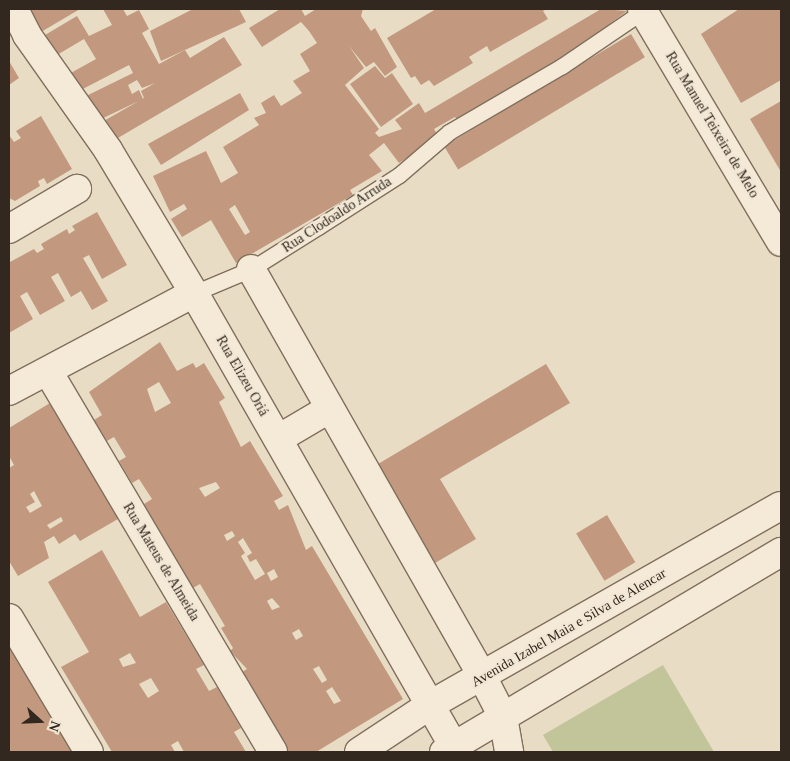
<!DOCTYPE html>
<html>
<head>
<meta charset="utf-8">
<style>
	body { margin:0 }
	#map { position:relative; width:790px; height:761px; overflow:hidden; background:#e8dcc5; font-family:"Times New Roman",serif }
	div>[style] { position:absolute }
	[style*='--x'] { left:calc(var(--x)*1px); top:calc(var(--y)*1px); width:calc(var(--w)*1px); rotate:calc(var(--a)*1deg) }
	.green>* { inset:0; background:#c2c59a }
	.building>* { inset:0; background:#c2997f; transform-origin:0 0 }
	.roads { filter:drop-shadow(1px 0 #816f5d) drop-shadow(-1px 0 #816f5d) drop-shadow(0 1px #816f5d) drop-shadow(0 -1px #816f5d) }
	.lane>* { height:15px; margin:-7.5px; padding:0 7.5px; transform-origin:7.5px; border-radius:7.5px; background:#f4ead7 }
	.street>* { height:28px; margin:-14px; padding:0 14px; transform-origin:14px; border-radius:14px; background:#f4ead7 }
	.secondary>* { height:28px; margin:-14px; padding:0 14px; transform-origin:14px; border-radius:14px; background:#f4ead7 }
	span { translate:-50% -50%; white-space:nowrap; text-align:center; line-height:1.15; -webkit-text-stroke:4.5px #f1e7d4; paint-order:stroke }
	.street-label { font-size:14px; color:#33281f }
	.frame { position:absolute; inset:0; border:10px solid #33281f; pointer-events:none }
	.north { position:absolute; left:15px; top:696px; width:50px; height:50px; -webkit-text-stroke:4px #f1e7d4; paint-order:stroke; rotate:110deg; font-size:14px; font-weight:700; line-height:20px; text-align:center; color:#33281f }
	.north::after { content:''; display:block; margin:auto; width:18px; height:22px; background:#33281f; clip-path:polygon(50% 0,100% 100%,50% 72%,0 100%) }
</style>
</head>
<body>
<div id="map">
	<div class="green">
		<div style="clip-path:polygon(663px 665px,714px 752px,553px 752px,543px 735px)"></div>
	</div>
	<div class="building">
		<div style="clip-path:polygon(28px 9px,80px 9px,41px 32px)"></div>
		<div style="clip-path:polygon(103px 9px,123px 9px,127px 16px,139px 10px,149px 29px,142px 33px,159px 64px,185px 50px,190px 58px,224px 37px,242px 65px,106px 145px,95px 126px,144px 98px,141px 91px,155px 83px,142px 88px,137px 80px,128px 85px,132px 94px,139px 90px,143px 99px,97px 121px,84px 97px,133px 73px,129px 65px,79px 91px,69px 74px,96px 59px,84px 39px,57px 55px,45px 35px,77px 16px,89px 36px,112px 25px)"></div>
		<div style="clip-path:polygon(193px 9px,239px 9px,246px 22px,161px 61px,150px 31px)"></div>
		<div style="clip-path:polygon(evenodd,280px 9px,301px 9px,305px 16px,316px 9px,363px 9px,361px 16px,371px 31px,375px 28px,397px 67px,385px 76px,374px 62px,366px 67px,349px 46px,364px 68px,345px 85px,379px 129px,375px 133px,379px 137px,402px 129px,395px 120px,419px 103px,425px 113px,601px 9px,627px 11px,571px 53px,458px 121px,455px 117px,434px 129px,439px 137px,399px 163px,384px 143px,369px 155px,382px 171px,350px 190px,353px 195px,236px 263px,211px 220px,182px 237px,171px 219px,187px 209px,184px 204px,170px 212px,153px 176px,206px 151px,221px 183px,238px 173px,223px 147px,259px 125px,254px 118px,266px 113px,261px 103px,274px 95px,281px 106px,302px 93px,293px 81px,310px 71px,300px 54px,317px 43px,309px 31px,301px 22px,262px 47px,249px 28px,280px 9px,235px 205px,250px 232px,245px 235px,229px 209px,235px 205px)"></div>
		<div style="clip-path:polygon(436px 9px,547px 9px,543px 11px,548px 19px,490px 52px,487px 46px,469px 57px,473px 63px,434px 86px,429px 80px,421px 85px,415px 76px,411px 78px,387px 38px)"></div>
		<div style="clip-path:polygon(739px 9px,781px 9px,781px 80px,741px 103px,701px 34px)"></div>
		<div style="left:631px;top:34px;width:27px;height:218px;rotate:59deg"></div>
		<div style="clip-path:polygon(9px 61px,19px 78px,9px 85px)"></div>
		<div style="clip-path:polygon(375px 66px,385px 78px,392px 73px,413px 104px,381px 127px,350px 84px)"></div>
		<div style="clip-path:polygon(240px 93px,249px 110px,161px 165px,148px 144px)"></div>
		<div style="clip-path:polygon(781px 101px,781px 172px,750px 119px)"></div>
		<div style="clip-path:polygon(41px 116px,72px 169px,47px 184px,44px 178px,38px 181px,40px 186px,15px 201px,9px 198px,9px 135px,14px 142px,21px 138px,16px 131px)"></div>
		<div style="clip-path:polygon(97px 212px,127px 265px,102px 279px,89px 255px,83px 258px,108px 301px,92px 310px,81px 291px,71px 297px,58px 273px,51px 277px,65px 301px,40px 315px,27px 292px,20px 296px,33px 319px,9px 333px,10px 262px,34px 249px,37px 253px,44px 249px,41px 244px,67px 229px,69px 234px,75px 230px,72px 226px)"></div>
		<div style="clip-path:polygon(evenodd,160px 342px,177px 371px,193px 363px,196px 368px,204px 363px,225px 398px,219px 402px,241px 447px,250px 441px,283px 496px,274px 501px,279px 510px,288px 505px,306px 550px,312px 546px,403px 699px,316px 752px,288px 752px,242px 672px,247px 669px,230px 651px,233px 648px,221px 628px,225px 626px,200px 584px,193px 588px,144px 504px,152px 499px,139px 479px,132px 483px,119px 461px,126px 457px,114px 437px,107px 441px,94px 420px,102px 415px,89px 392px,160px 342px,159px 382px,171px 403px,155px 412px,147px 389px,159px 382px,160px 342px,216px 482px,220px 488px,205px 497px,199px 488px,216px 482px,160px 342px,232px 531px,235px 536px,227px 541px,224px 535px,232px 531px,160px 342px,243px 538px,252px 553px,247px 556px,250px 562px,256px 559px,265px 574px,255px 580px,241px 556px,245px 553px,238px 542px,243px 538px,160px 342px,274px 569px,278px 577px,271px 581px,267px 573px,274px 569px,160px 342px,272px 598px,280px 607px,272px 610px,267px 601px,272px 598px,160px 342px,299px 629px,303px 636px,296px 640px,292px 633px,299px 629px,160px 342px,319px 666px,327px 680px,322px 683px,313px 669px,319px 666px,160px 342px,332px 687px,341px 701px,334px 704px,326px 691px,332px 687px)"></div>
		<div style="clip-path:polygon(546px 364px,570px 403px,440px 479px,476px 539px,435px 563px,378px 464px)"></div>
		<div style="clip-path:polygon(evenodd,50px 403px,118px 519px,80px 541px,75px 534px,59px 544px,54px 536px,44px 542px,49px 558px,18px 576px,9px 561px,9px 468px,14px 465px,9px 456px,9px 428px,50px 403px,34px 491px,42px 506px,30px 513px,26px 507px,35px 502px,30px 494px,34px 491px,50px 403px,61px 517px,63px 521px,50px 529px,47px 525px,61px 517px)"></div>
		<div style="left:607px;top:515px;width:55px;height:36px;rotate:59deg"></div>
		<div style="clip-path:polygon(evenodd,102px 550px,140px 617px,166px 602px,204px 665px,196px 669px,209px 691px,217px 687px,241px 728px,234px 732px,246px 752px,184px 752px,178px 741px,171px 745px,175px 752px,112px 752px,61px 667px,89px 652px,48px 582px,102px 550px,130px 653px,136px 663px,123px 667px,119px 659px,130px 653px,102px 550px,151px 678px,159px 691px,148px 698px,139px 684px,151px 678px)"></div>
		<div style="clip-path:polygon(9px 636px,78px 752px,9px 752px)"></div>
	</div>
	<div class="roads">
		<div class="lane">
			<div style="--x:194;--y:293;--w:62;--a:-22.8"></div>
			<div style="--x:251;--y:269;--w:79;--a:-32.1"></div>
			<div style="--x:318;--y:227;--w:96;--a:-32.7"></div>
			<div style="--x:399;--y:175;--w:66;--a:-40.7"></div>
			<div style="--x:449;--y:132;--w:131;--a:-30.3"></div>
			<div style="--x:562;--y:66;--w:98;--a:-34.2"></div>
		</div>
		<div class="street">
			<div style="--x:14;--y:9;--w:29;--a:63"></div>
			<div style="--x:27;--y:35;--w:141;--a:54.8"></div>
			<div style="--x:108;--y:150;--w:167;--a:59"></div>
			<div style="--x:194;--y:293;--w:529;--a:60.19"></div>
			<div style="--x:642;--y:9;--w:271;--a:59.2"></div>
			<div style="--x:9;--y:229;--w:79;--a:-30.5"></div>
			<div style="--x:251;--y:269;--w:470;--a:60.4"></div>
			<div style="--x:483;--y:678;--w:44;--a:62.9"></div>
			<div style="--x:503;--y:717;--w:36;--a:80"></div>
			<div style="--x:49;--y:373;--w:440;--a:59.4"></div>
			<div style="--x:9;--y:391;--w:209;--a:-27.9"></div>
			<div style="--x:278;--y:439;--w:59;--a:-30.5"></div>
			<div style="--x:9;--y:618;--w:156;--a:59.2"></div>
		</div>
		<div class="secondary">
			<div style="--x:359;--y:752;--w:85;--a:-33.5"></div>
			<div style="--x:430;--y:705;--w:403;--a:-29.6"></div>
			<div style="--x:444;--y:752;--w:392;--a:-30.7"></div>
		</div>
	</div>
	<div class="street-label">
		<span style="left:712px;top:125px;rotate:59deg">Rua Manuel Teixeira de Melo</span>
		<span style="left:337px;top:215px;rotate:-33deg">Rua Clodoaldo Arruda</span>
		<span style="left:242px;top:376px;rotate:60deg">Rua Elizeu Oriá</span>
		<span style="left:161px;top:562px;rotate:59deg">Rua Mateus de Almeida</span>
		<span style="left:569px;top:628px;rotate:-30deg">Avenida Izabel Maia e Silva de Alencar</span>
	</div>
	<div class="frame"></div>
	<div class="north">N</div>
</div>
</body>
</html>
